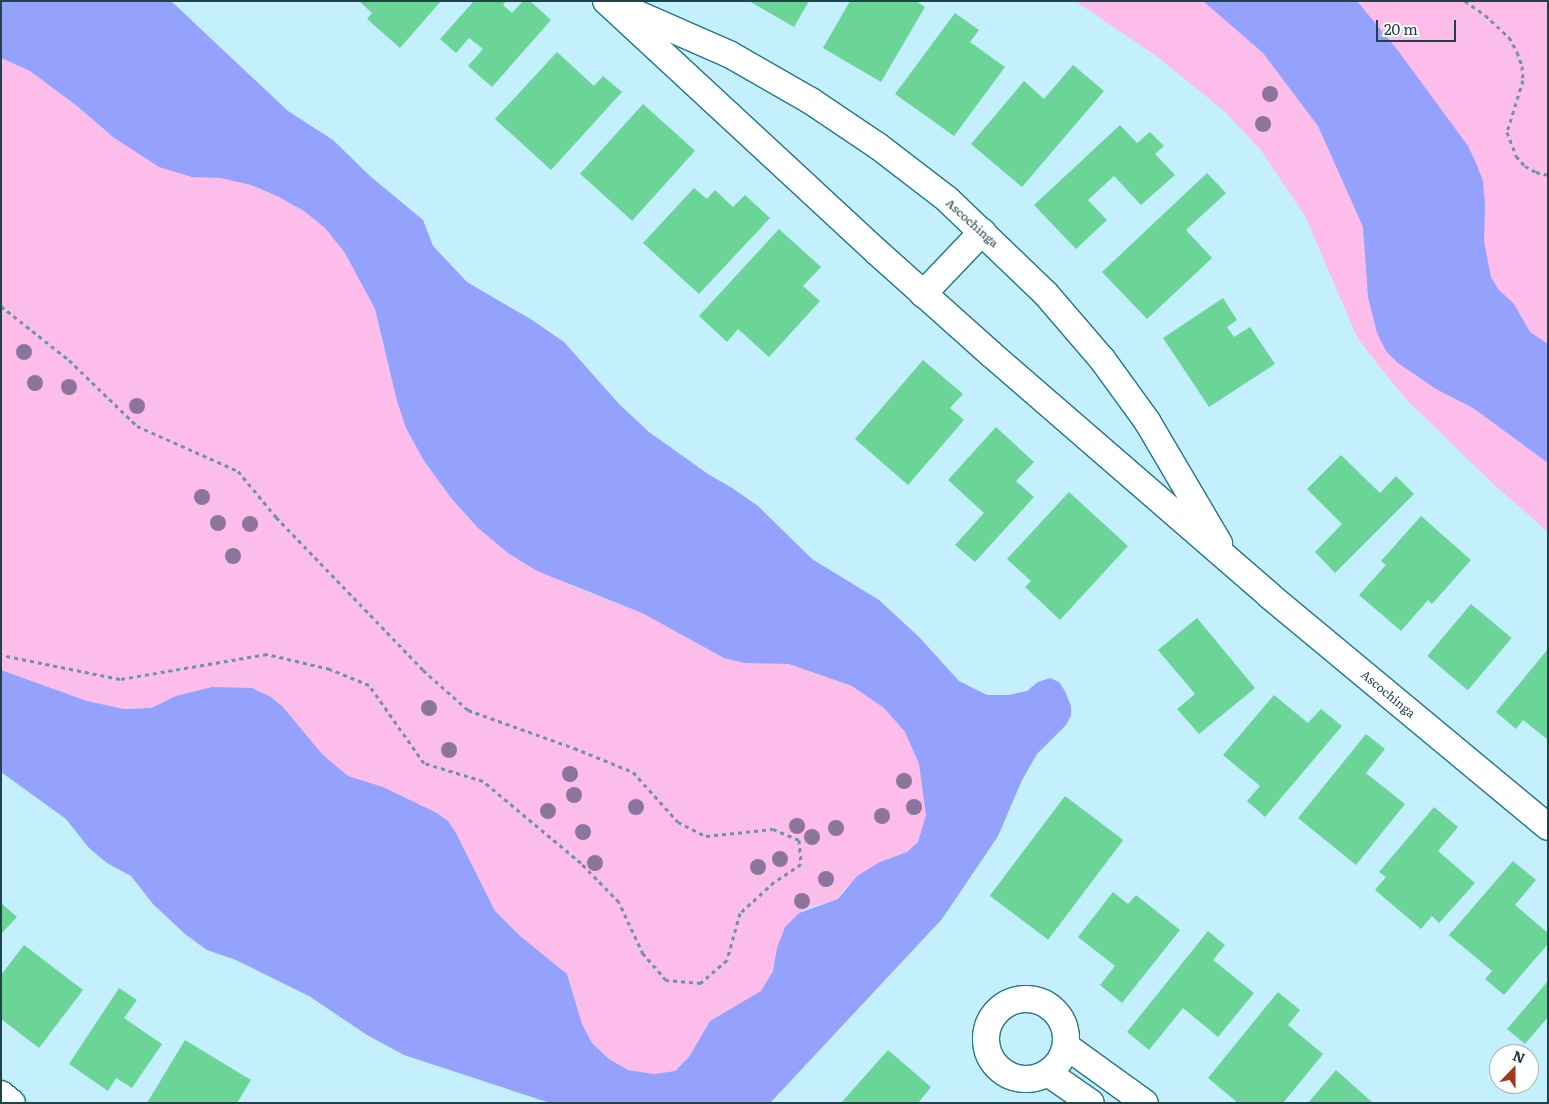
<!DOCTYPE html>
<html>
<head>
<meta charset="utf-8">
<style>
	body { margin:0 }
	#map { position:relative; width:1549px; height:1104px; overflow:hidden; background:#c3f0fc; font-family:Literata,serif }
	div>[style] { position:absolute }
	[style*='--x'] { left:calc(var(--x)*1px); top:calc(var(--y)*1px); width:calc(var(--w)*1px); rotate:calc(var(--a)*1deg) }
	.green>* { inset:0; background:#fcbdeb }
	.water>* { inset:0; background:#95a2fd }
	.building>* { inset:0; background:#6bd497; transform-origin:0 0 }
	.path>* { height:3px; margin-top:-1.5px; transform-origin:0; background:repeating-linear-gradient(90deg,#6e959e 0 4px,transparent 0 8px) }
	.roads { filter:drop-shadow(1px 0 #237688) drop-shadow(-1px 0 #237688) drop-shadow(0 1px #237688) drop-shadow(0 -1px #237688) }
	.minor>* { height:26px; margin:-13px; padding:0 13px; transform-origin:13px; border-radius:13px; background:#fff }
	.minor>.ring { margin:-13px; padding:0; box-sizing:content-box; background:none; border:26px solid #fff; border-radius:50% }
	.trees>* { width:16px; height:16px; margin:-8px; border-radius:50%; background:#8b759d }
	span { translate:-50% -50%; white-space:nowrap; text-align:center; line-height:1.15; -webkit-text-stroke:5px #fff; paint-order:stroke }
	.street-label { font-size:12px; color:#21424a }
	.frame { position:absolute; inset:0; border:2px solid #21424a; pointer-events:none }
	.north { position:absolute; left:1489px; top:1044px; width:50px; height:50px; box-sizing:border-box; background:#fff; border:1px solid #a6b3b7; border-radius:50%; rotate:22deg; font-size:14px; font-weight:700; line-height:20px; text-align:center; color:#21424a }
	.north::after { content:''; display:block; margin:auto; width:18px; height:22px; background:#a13a1c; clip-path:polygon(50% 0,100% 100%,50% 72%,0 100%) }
	.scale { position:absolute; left:1376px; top:20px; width:80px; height:22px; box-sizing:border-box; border:2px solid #21424a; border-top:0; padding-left:6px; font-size:15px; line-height:18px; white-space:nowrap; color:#21424a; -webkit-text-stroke:4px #fff; paint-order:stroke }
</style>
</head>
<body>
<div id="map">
	<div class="green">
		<div style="clip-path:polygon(1075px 1px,1548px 1px,1548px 532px,1491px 482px,1406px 399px,1375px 361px,1357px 337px,1305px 216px,1260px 149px,1223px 110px,1155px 55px)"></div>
		<div style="clip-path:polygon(1px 58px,30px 71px,77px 106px,113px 137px,192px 177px,220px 178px,251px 185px,277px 196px,304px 211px,325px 228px,345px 253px,375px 309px,390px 372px,424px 461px,451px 498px,478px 528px,569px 585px,642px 613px,724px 658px,744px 663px,789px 664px,852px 686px,884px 708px,905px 732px,919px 764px,924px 786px,926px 815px,918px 842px,907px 852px,880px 862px,845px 888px,838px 899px,810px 907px,799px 913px,785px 927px,777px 948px,773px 971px,761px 992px,710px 1021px,689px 1057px,675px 1071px,654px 1074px,628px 1070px,609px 1059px,592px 1043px,582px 1024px,567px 974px,520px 936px,495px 911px,456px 833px,437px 813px,383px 787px,348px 776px,322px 754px,298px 725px,176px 696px,151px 708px,124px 709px,87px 701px,1px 670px)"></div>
	</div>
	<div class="water">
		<div style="clip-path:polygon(1px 1px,171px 1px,288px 111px,333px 140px,370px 176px,423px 220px,433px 246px,467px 282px,532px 320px,564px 342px,619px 404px,649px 432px,708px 474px,732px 488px,758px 506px,812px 559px,879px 600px,919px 637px,959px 681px,987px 695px,1008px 695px,1027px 691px,1038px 682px,1050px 678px,1059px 682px,1065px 691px,1071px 706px,1071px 715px,1066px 725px,1037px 754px,1022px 780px,998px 836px,942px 919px,770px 1103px,550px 1103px,404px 1055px,367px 1035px,309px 996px,236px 960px,207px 950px,185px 934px,153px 904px,131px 876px,107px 863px,89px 848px,66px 819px,1px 772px,1px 670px,87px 701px,124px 709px,151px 708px,176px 696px,212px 687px,252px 688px,271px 697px,283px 707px,322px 754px,348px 776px,383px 787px,437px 813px,448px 821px,456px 833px,495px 911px,520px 936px,567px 974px,582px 1024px,592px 1043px,609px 1059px,628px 1070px,654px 1074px,675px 1071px,689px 1057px,710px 1021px,761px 991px,773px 971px,777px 948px,785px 927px,799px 913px,838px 899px,857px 876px,880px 862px,907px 852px,918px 842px,926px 815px,919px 764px,905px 732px,884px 708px,852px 686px,789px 664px,744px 663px,724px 658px,642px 613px,537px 571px,508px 553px,478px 528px,451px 498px,424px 461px,406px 428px,397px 401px,375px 309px,345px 253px,325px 228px,304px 211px,277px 196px,251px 185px,220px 178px,192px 177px,159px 167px,113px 137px,77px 106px,30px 71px,1px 58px)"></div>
		<div style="clip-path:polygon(1203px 1px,1357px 1px,1399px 52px,1468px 146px,1476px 163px,1483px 181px,1485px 204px,1484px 241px,1491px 277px,1498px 289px,1514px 304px,1530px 332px,1548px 344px,1548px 463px,1473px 408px,1436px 389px,1398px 363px,1386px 351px,1377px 333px,1368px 297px,1363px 227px,1318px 126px,1263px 53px)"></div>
	</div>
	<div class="building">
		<div style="clip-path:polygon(359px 1px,441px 1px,400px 48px,367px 19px,372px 13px)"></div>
		<div style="clip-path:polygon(474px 1px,506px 1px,503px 5px,512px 13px,523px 1px,530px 1px,551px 20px,492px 87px,468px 66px,483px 49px,469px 38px,456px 53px,440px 39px)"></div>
		<div style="clip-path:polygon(749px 1px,809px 1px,794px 27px)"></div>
		<div style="clip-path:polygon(850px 1px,916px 1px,925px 7px,881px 82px,823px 48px)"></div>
		<div style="clip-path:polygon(955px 13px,979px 30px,970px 42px,1005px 67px,954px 136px,895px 94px)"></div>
		<div style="clip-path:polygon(557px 52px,594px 86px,603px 76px,622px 92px,551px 170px,495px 119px)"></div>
		<div style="clip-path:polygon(1073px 65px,1104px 91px,1022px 187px,971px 144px,1024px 81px,1044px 99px)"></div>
		<div style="left:643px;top:104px;width:70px;height:94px;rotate:42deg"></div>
		<div style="clip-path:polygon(1120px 125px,1137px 143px,1150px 132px,1164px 146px,1155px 154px,1175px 175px,1141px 205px,1114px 176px,1088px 200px,1107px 220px,1076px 249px,1034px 205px)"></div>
		<div style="clip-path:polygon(1207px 173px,1226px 193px,1186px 230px,1212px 258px,1147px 319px,1102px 272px)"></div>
		<div style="clip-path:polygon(694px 188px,707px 199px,715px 190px,733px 207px,745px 195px,770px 218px,699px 294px,643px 243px)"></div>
		<div style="clip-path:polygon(779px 229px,821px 267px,803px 286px,820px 301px,769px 357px,738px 329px,727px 342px,699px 316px)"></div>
		<div style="clip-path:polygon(1223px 298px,1237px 320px,1227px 327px,1234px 337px,1250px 327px,1275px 364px,1209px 407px,1163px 338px)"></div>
		<div style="clip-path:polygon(923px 360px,963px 394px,950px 408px,964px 420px,908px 485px,855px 439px)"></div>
		<div style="clip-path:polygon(996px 427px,1034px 462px,1016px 481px,1034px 497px,975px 562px,955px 545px,984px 513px,948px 480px)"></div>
		<div style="clip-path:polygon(1341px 455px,1380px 493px,1396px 476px,1414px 494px,1335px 573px,1315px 552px,1342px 524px,1307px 489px)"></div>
		<div style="clip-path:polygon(1069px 492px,1128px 546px,1060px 620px,1025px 587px,1031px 581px,1007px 559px)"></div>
		<div style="clip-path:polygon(1421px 516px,1471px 560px,1432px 604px,1428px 600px,1401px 631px,1359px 595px,1386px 565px,1381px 561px)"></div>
		<div style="left:1471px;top:604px;width:53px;height:68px;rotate:40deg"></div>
		<div style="clip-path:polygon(1197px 618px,1255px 688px,1199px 734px,1177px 709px,1195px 694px,1158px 650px)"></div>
		<div style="clip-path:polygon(1548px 649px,1548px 740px,1523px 720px,1516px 729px,1496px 712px)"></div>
		<div style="clip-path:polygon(1274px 695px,1308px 723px,1321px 709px,1342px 726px,1265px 817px,1247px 801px,1260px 786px,1223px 755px)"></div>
		<div style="clip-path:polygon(1366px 734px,1385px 749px,1366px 773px,1405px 804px,1356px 865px,1298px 818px)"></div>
		<div style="left:1065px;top:796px;width:73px;height:125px;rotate:37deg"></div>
		<div style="clip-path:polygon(1434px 807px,1458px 827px,1438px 851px,1475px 883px,1439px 923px,1432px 916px,1421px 929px,1375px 890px,1386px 877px,1379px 872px)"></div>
		<div style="clip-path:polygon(1513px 861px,1536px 880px,1515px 905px,1548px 933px,1548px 944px,1504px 995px,1485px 979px,1492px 971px,1449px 935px)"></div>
		<div style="clip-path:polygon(1113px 892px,1128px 904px,1136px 895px,1180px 930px,1122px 1003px,1100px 985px,1115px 966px,1078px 937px)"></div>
		<div style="clip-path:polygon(1px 903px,17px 917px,1px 934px)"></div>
		<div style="clip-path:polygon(1208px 931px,1225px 945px,1213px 960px,1254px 993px,1218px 1037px,1183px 1008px,1149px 1050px,1127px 1032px)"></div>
		<div style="clip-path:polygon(24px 945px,83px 990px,39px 1048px,1px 1019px,1px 975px)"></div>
		<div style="clip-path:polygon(1548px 981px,1548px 1017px,1525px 1044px,1507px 1029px)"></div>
		<div style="clip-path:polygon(119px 988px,137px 1000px,124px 1018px,162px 1044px,132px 1088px,116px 1078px,108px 1091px,69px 1064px)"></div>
		<div style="clip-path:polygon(1278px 992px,1300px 1010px,1288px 1025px,1323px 1054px,1283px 1103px,1238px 1103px,1208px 1078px)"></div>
		<div style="clip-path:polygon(185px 1040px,251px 1080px,237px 1103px,147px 1103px)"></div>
		<div style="clip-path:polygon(888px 1050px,931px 1087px,918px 1103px,841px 1103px)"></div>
		<div style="clip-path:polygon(1336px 1070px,1373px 1103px,1308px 1103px)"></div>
	</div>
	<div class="path">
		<div style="--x:1465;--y:1;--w:24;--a:35"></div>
		<div style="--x:1485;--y:15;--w:33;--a:43"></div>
		<div style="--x:1509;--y:37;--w:17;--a:62"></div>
		<div style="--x:1517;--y:52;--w:15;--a:70"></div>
		<div style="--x:1522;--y:66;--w:14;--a:86"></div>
		<div style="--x:1523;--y:80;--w:54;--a:107.1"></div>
		<div style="--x:1507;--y:132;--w:26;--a:69"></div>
		<div style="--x:1516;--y:156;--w:13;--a:48"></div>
		<div style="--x:1525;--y:166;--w:13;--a:29"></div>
		<div style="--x:1536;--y:172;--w:12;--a:14"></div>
		<div style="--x:1;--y:306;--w:87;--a:38.5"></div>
		<div style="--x:69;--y:360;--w:95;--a:44.1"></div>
		<div style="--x:137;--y:426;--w:111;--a:24"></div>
		<div style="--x:238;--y:471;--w:60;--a:50.4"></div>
		<div style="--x:276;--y:517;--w:212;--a:46.1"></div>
		<div style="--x:423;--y:670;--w:60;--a:41.6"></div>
		<div style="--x:468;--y:710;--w:113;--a:19.7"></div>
		<div style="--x:574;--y:748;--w:64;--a:22.1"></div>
		<div style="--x:633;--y:772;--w:67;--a:48"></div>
		<div style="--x:678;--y:822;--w:31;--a:27"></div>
		<div style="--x:706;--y:836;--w:67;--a:-6"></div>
		<div style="--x:773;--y:829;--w:28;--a:23"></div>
		<div style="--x:799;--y:840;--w:24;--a:85"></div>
		<div style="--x:801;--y:864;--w:32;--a:146"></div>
		<div style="--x:774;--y:882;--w:46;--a:137.6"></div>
		<div style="--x:740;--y:913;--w:49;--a:105.5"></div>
		<div style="--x:727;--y:960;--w:35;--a:139"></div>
		<div style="--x:701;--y:983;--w:35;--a:-175"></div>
		<div style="--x:666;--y:980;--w:35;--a:-131"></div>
		<div style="--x:643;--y:954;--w:57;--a:-114.8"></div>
		<div style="--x:619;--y:902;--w:54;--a:-134.3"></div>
		<div style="--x:581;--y:863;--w:128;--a:-140.1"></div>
		<div style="--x:483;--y:781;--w:62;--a:-163"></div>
		<div style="--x:424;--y:763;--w:95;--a:-125.2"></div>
		<div style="--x:369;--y:685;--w:42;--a:-157.7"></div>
		<div style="--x:330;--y:669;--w:65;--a:-166.6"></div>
		<div style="--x:267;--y:654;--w:149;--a:170.3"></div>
		<div style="--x:120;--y:679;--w:121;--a:-168.6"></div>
	</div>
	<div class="roads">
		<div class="minor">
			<div style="--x:606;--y:1;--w:369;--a:42.8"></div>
			<div style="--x:877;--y:252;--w:153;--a:41.8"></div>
			<div style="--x:991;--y:354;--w:369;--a:40.9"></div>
			<div style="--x:1270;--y:596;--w:361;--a:39.7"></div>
			<div style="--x:624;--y:8;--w:115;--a:23.7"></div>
			<div style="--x:729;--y:54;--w:95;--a:29.8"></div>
			<div style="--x:811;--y:101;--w:81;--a:33.9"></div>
			<div style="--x:878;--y:146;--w:87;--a:37.5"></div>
			<div style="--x:947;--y:199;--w:137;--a:43.8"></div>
			<div style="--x:1046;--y:294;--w:86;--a:49.3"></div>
			<div style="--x:1102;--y:359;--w:77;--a:54"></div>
			<div style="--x:1147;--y:421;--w:142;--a:59.5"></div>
			<div style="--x:923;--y:294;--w:86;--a:-46.4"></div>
			<div class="ring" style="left:986px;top:999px;width:54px;height:54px"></div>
			<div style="--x:1066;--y:1046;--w:97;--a:35.8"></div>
			<div style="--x:1048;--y:1073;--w:52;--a:34.9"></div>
			<div style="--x:1;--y:1094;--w:14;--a:39"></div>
		</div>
	</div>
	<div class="trees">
		<div style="left:1270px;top:94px"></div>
		<div style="left:1263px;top:124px"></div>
		<div style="left:24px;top:352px"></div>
		<div style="left:35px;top:383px"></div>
		<div style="left:69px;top:387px"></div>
		<div style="left:137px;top:406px"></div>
		<div style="left:202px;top:497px"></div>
		<div style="left:218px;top:523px"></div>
		<div style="left:250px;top:524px"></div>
		<div style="left:233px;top:556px"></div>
		<div style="left:429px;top:708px"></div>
		<div style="left:449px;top:750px"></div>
		<div style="left:570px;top:774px"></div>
		<div style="left:904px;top:781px"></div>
		<div style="left:574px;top:795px"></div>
		<div style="left:636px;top:807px"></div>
		<div style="left:914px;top:807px"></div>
		<div style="left:548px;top:811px"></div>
		<div style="left:882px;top:816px"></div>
		<div style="left:797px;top:826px"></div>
		<div style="left:836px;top:828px"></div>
		<div style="left:583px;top:832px"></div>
		<div style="left:812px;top:837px"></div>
		<div style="left:780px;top:859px"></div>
		<div style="left:595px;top:863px"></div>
		<div style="left:758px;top:867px"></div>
		<div style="left:826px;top:879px"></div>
		<div style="left:802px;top:901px"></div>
	</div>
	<div class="street-label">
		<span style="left:972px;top:223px;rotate:42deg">Ascochinga</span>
		<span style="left:1388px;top:694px;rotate:40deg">Ascochinga</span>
	</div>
	<div class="frame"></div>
	<div class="north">N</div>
	<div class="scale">20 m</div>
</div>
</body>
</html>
